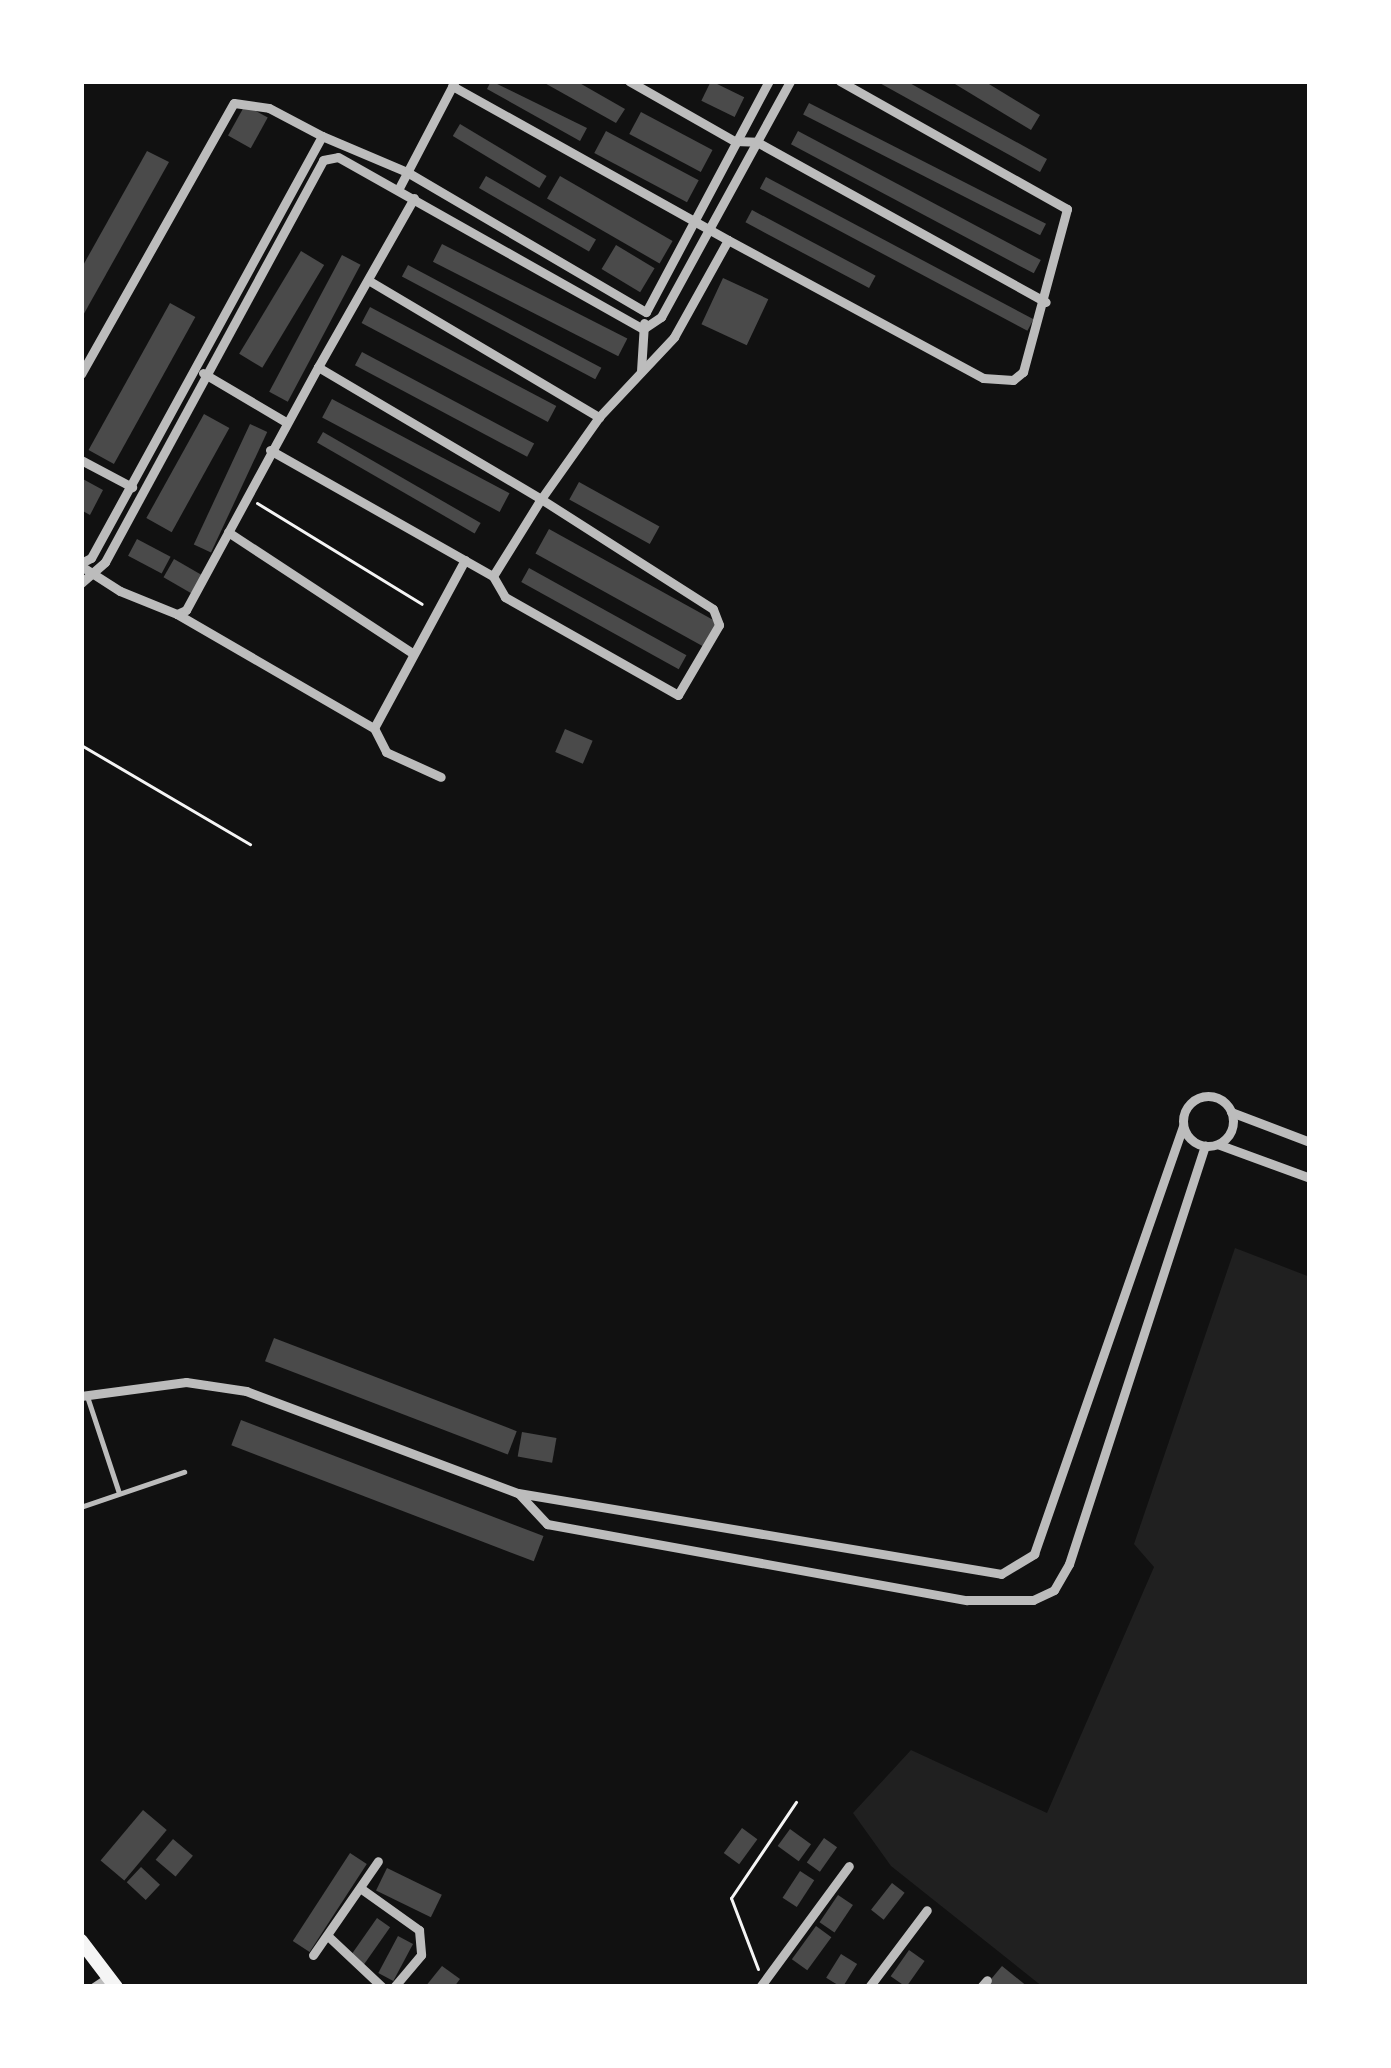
<!DOCTYPE html>
<html>
<head>
<meta charset="utf-8">
<style>
	body { margin:0 }
	#map { position:relative; width:1391px; height:2068px; overflow:hidden; background:#111; font-family:Figtree,sans-serif }
	div>[style] { position:absolute }
	[style*='--x'] { left:calc(var(--x)*1px); top:calc(var(--y)*1px); width:calc(var(--w)*1px); rotate:calc(var(--a)*1deg) }
	.green>* { inset:0; background:#202020 }
	.building>* { inset:0; background:#4a4a4a; transform-origin:0 0 }
	.path>* { height:3px; margin:-1.5px; padding:0 1.5px; transform-origin:1.5px; border-radius:1.5px; background:#f5f5f5 }
	.service>* { height:4.5px; margin:-2.25px; padding:0 2.25px; transform-origin:2.25px; border-radius:2.25px; background:#bcbcbc }
	.minor>* { height:9px; margin:-4.5px; padding:0 4.5px; transform-origin:4.5px; border-radius:4.5px; background:#bcbcbc }
	.minor>.ring { margin:-4.5px; padding:0; box-sizing:content-box; background:none; border:9px solid #bcbcbc; border-radius:50% }
	.primary>* { height:14px; margin:-7px; padding:0 7px; transform-origin:7px; border-radius:7px; background:#f5f5f5 }
	span { translate:-50% -50%; white-space:nowrap; text-align:center; line-height:1.15; -webkit-text-stroke:12px #fff; paint-order:stroke }
	.frame { position:absolute; inset:0; border:84px solid #fff; pointer-events:none }
</style>
</head>
<body>
<div id="map">
	<div class="green">
		<div style="clip-path:polygon(1235px 1248px,1310px 1277px,1310px 1987px,1043px 1987px,891px 1866px,853px 1813px,911px 1750px,1047px 1813px,1154px 1567px,1134px 1544px)"></div>
	</div>
	<div class="building">
		<div style="clip-path:polygon(491px 81px,587px 128px,580px 141px,487px 89px)"></div>
		<div style="clip-path:polygon(541px 81px,576px 81px,625px 109px,616px 123px)"></div>
		<div style="left:711px;top:81px;width:37px;height:22px;rotate:26deg"></div>
		<div style="clip-path:polygon(876px 81px,906px 81px,1047px 159px,1040px 172px)"></div>
		<div style="clip-path:polygon(950px 81px,984px 81px,1040px 115px,1031px 130px)"></div>
		<div style="left:809px;top:103px;width:266px;height:13px;rotate:27deg"></div>
		<div style="left:245px;top:105px;width:26px;height:35px;rotate:29deg"></div>
		<div style="left:641px;top:112px;width:81px;height:25px;rotate:28deg"></div>
		<div style="left:460px;top:124px;width:101px;height:14px;rotate:31deg"></div>
		<div style="left:606px;top:131px;width:105px;height:25px;rotate:28deg"></div>
		<div style="left:798px;top:131px;width:275px;height:15px;rotate:28deg"></div>
		<div style="clip-path:polygon(147px 151px,169px 162px,81px 319px,81px 269px)"></div>
		<div style="left:486px;top:176px;width:127px;height:14px;rotate:30deg"></div>
		<div style="left:560px;top:176px;width:130px;height:26px;rotate:30deg"></div>
		<div style="left:766px;top:177px;width:303px;height:13px;rotate:28deg"></div>
		<div style="left:752px;top:210px;width:140px;height:14px;rotate:28deg"></div>
		<div style="left:442px;top:244px;width:208px;height:20px;rotate:27deg"></div>
		<div style="left:616px;top:245px;width:45px;height:28px;rotate:31deg"></div>
		<div style="left:301px;top:251px;width:27px;height:120px;rotate:31deg"></div>
		<div style="left:342px;top:255px;width:21px;height:155px;rotate:28deg"></div>
		<div style="left:408px;top:265px;width:219px;height:13px;rotate:28deg"></div>
		<div style="left:723px;top:278px;width:50px;height:51px;rotate:25deg"></div>
		<div style="left:170px;top:303px;width:29px;height:168px;rotate:29deg"></div>
		<div style="left:370px;top:307px;width:211px;height:18px;rotate:28deg"></div>
		<div style="left:362px;top:352px;width:195px;height:15px;rotate:28deg"></div>
		<div style="left:332px;top:399px;width:201px;height:21px;rotate:28deg"></div>
		<div style="left:204px;top:414px;width:29px;height:119px;rotate:29deg"></div>
		<div style="left:250px;top:424px;width:19px;height:133px;rotate:25deg"></div>
		<div style="left:323px;top:432px;width:182px;height:12px;rotate:30deg"></div>
		<div style="clip-path:polygon(81px 478px,103px 490px,90px 515px,81px 510px)"></div>
		<div style="left:579px;top:482px;width:92px;height:20px;rotate:29deg"></div>
		<div style="left:549px;top:529px;width:193px;height:28px;rotate:29deg"></div>
		<div style="left:137px;top:539px;width:38px;height:19px;rotate:28deg"></div>
		<div style="left:174px;top:559px;width:32px;height:21px;rotate:30deg"></div>
		<div style="left:529px;top:568px;width:180px;height:16px;rotate:29deg"></div>
		<div style="left:565px;top:729px;width:30px;height:25px;rotate:23deg"></div>
		<div style="left:274px;top:1338px;width:260px;height:25px;rotate:21deg"></div>
		<div style="left:241px;top:1420px;width:324px;height:27px;rotate:21deg"></div>
		<div style="left:522px;top:1432px;width:35px;height:25px;rotate:10deg"></div>
		<div style="left:143px;top:1810px;width:31px;height:66px;rotate:40deg"></div>
		<div style="left:742px;top:1828px;width:19px;height:31px;rotate:36deg"></div>
		<div style="left:790px;top:1829px;width:26px;height:21px;rotate:36deg"></div>
		<div style="left:824px;top:1838px;width:16px;height:30px;rotate:35deg"></div>
		<div style="left:173px;top:1839px;width:26px;height:27px;rotate:40deg"></div>
		<div style="left:350px;top:1853px;width:20px;height:105px;rotate:33deg"></div>
		<div style="left:141px;top:1867px;width:26px;height:21px;rotate:43deg"></div>
		<div style="left:387px;top:1868px;width:61px;height:25px;rotate:26deg"></div>
		<div style="left:800px;top:1871px;width:17px;height:32px;rotate:33deg"></div>
		<div style="left:892px;top:1883px;width:16px;height:34px;rotate:38deg"></div>
		<div style="left:838px;top:1895px;width:18px;height:33px;rotate:34deg"></div>
		<div style="left:377px;top:1918px;width:16px;height:46px;rotate:35deg"></div>
		<div style="left:816px;top:1926px;width:19px;height:41px;rotate:36deg"></div>
		<div style="left:398px;top:1936px;width:17px;height:42px;rotate:28deg"></div>
		<div style="left:909px;top:1950px;width:19px;height:32px;rotate:35deg"></div>
		<div style="left:841px;top:1954px;width:19px;height:28px;rotate:32deg"></div>
		<div style="clip-path:polygon(442px 1966px,460px 1979px,454px 1987px,425px 1987px)"></div>
		<div style="clip-path:polygon(1002px 1966px,1028px 1987px,987px 1984px)"></div>
	</div>
	<div class="path">
		<div style="--x:257;--y:503;--w:193;--a:31.5"></div>
		<div style="--x:81;--y:745;--w:196;--a:30.4"></div>
		<div style="--x:758;--y:1969;--w:76;--a:-110.8"></div>
		<div style="--x:731;--y:1898;--w:116;--a:-55.9"></div>
	</div>
	<div class="service">
		<div style="--x:87;--y:1395;--w:102;--a:71.7"></div>
		<div style="--x:81;--y:1507;--w:109;--a:-18.8"></div>
	</div>
	<div class="minor">
		<div style="--x:629;--y:81;--w:121;--a:29.7"></div>
		<div style="--x:734;--y:141;--w:23;--a:2"></div>
		<div style="--x:757;--y:142;--w:330;--a:29"></div>
		<div style="--x:398;--y:190;--w:121;--a:-62.4"></div>
		<div style="--x:414;--y:198;--w:194;--a:119.6"></div>
		<div style="--x:318;--y:367;--w:259;--a:30.6"></div>
		<div style="--x:541;--y:499;--w:204;--a:32.6"></div>
		<div style="--x:713;--y:609;--w:17;--a:69"></div>
		<div style="--x:719;--y:625;--w:81;--a:120.4"></div>
		<div style="--x:678;--y:695;--w:199;--a:-150.5"></div>
		<div style="--x:505;--y:597;--w:24;--a:-120"></div>
		<div style="--x:493;--y:576;--w:91;--a:-58.1"></div>
		<div style="--x:541;--y:499;--w:100;--a:-54.7"></div>
		<div style="--x:599;--y:417;--w:110;--a:-46.8"></div>
		<div style="--x:674;--y:337;--w:111;--a:-60.9"></div>
		<div style="--x:728;--y:240;--w:316;--a:-150.8"></div>
		<div style="--x:728;--y:240;--w:290;--a:28.4"></div>
		<div style="--x:983;--y:378;--w:30;--a:4"></div>
		<div style="--x:1013;--y:380;--w:13;--a:-39"></div>
		<div style="--x:1023;--y:372;--w:169;--a:-74.9"></div>
		<div style="--x:1067;--y:209;--w:261;--a:-150.6"></div>
		<div style="--x:368;--y:280;--w:269;--a:30.7"></div>
		<div style="--x:641;--y:371;--w:48;--a:-86.4"></div>
		<div style="--x:203;--y:373;--w:96;--a:30.6"></div>
		<div style="--x:81;--y:374;--w:311;--a:-60.6"></div>
		<div style="--x:234;--y:103;--w:35;--a:8"></div>
		<div style="--x:269;--y:108;--w:60;--a:27.8"></div>
		<div style="--x:270;--y:450;--w:256;--a:29.5"></div>
		<div style="--x:81;--y:460;--w:58;--a:27.9"></div>
		<div style="--x:228;--y:532;--w:220;--a:33.3"></div>
		<div style="--x:81;--y:563;--w:11;--a:-27"></div>
		<div style="--x:91;--y:558;--w:481;--a:-61.3"></div>
		<div style="--x:322;--y:136;--w:92;--a:23"></div>
		<div style="--x:407;--y:172;--w:277;--a:30.4"></div>
		<div style="--x:646;--y:312;--w:262;--a:-62"></div>
		<div style="--x:81;--y:566;--w:46;--a:32.7"></div>
		<div style="--x:120;--y:591;--w:61;--a:22"></div>
		<div style="--x:177;--y:614;--w:10;--a:-24"></div>
		<div style="--x:186;--y:610;--w:277;--a:-61.5"></div>
		<div style="--x:81;--y:583;--w:32;--a:-41"></div>
		<div style="--x:105;--y:562;--w:457;--a:-61.5"></div>
		<div style="--x:323;--y:160;--w:15;--a:-11"></div>
		<div style="--x:338;--y:157;--w:350;--a:29.4"></div>
		<div style="--x:643;--y:329;--w:22;--a:-34"></div>
		<div style="--x:661;--y:317;--w:269;--a:-61.3"></div>
		<div style="--x:177;--y:614;--w:228;--a:30.1"></div>
		<div style="--x:374;--y:728;--w:191;--a:-61.6"></div>
		<div style="--x:374;--y:728;--w:27;--a:63"></div>
		<div style="--x:386;--y:752;--w:60;--a:24.4"></div>
		<div class="ring" style="left:1183px;top:1096px;width:41px;height:41px"></div>
		<div style="--x:1231;--y:1112;--w:85;--a:20.8"></div>
		<div style="--x:1220;--y:1145;--w:96;--a:20.1"></div>
		<div style="--x:81;--y:1396;--w:106;--a:-7.6"></div>
		<div style="--x:186;--y:1382;--w:61;--a:8.5"></div>
		<div style="--x:246;--y:1391;--w:290;--a:20.6"></div>
		<div style="--x:518;--y:1493;--w:490;--a:9.5"></div>
		<div style="--x:1001;--y:1574;--w:39;--a:-31"></div>
		<div style="--x:1034;--y:1554;--w:453;--a:-70.8"></div>
		<div style="--x:520;--y:1495;--w:40;--a:47"></div>
		<div style="--x:547;--y:1524;--w:427;--a:10.3"></div>
		<div style="--x:967;--y:1600;--w:66;--a:0"></div>
		<div style="--x:1033;--y:1600;--w:23;--a:-25"></div>
		<div style="--x:1054;--y:1590;--w:30;--a:-60"></div>
		<div style="--x:1069;--y:1564;--w:440;--a:-72"></div>
		<div style="--x:363;--y:1890;--w:69;--a:35.5"></div>
		<div style="--x:419;--y:1930;--w:25;--a:85"></div>
		<div style="--x:421;--y:1955;--w:42;--a:130.2"></div>
		<div style="--x:329;--y:1937;--w:73;--a:43.3"></div>
		<div style="--x:313;--y:1955;--w:114;--a:-55.3"></div>
		<div style="--x:94;--y:1987;--w:18;--a:-34"></div>
		<div style="--x:760;--y:1987;--w:150;--a:-53.7"></div>
		<div style="--x:869;--y:1987;--w:96;--a:-53"></div>
		<div style="--x:981;--y:1987;--w:9;--a:-49"></div>
	</div>
	<div class="primary">
		<div style="--x:81;--y:1941;--w:58;--a:52.7"></div>
	</div>
	<div class="frame"></div>
</div>
</body>
</html>
